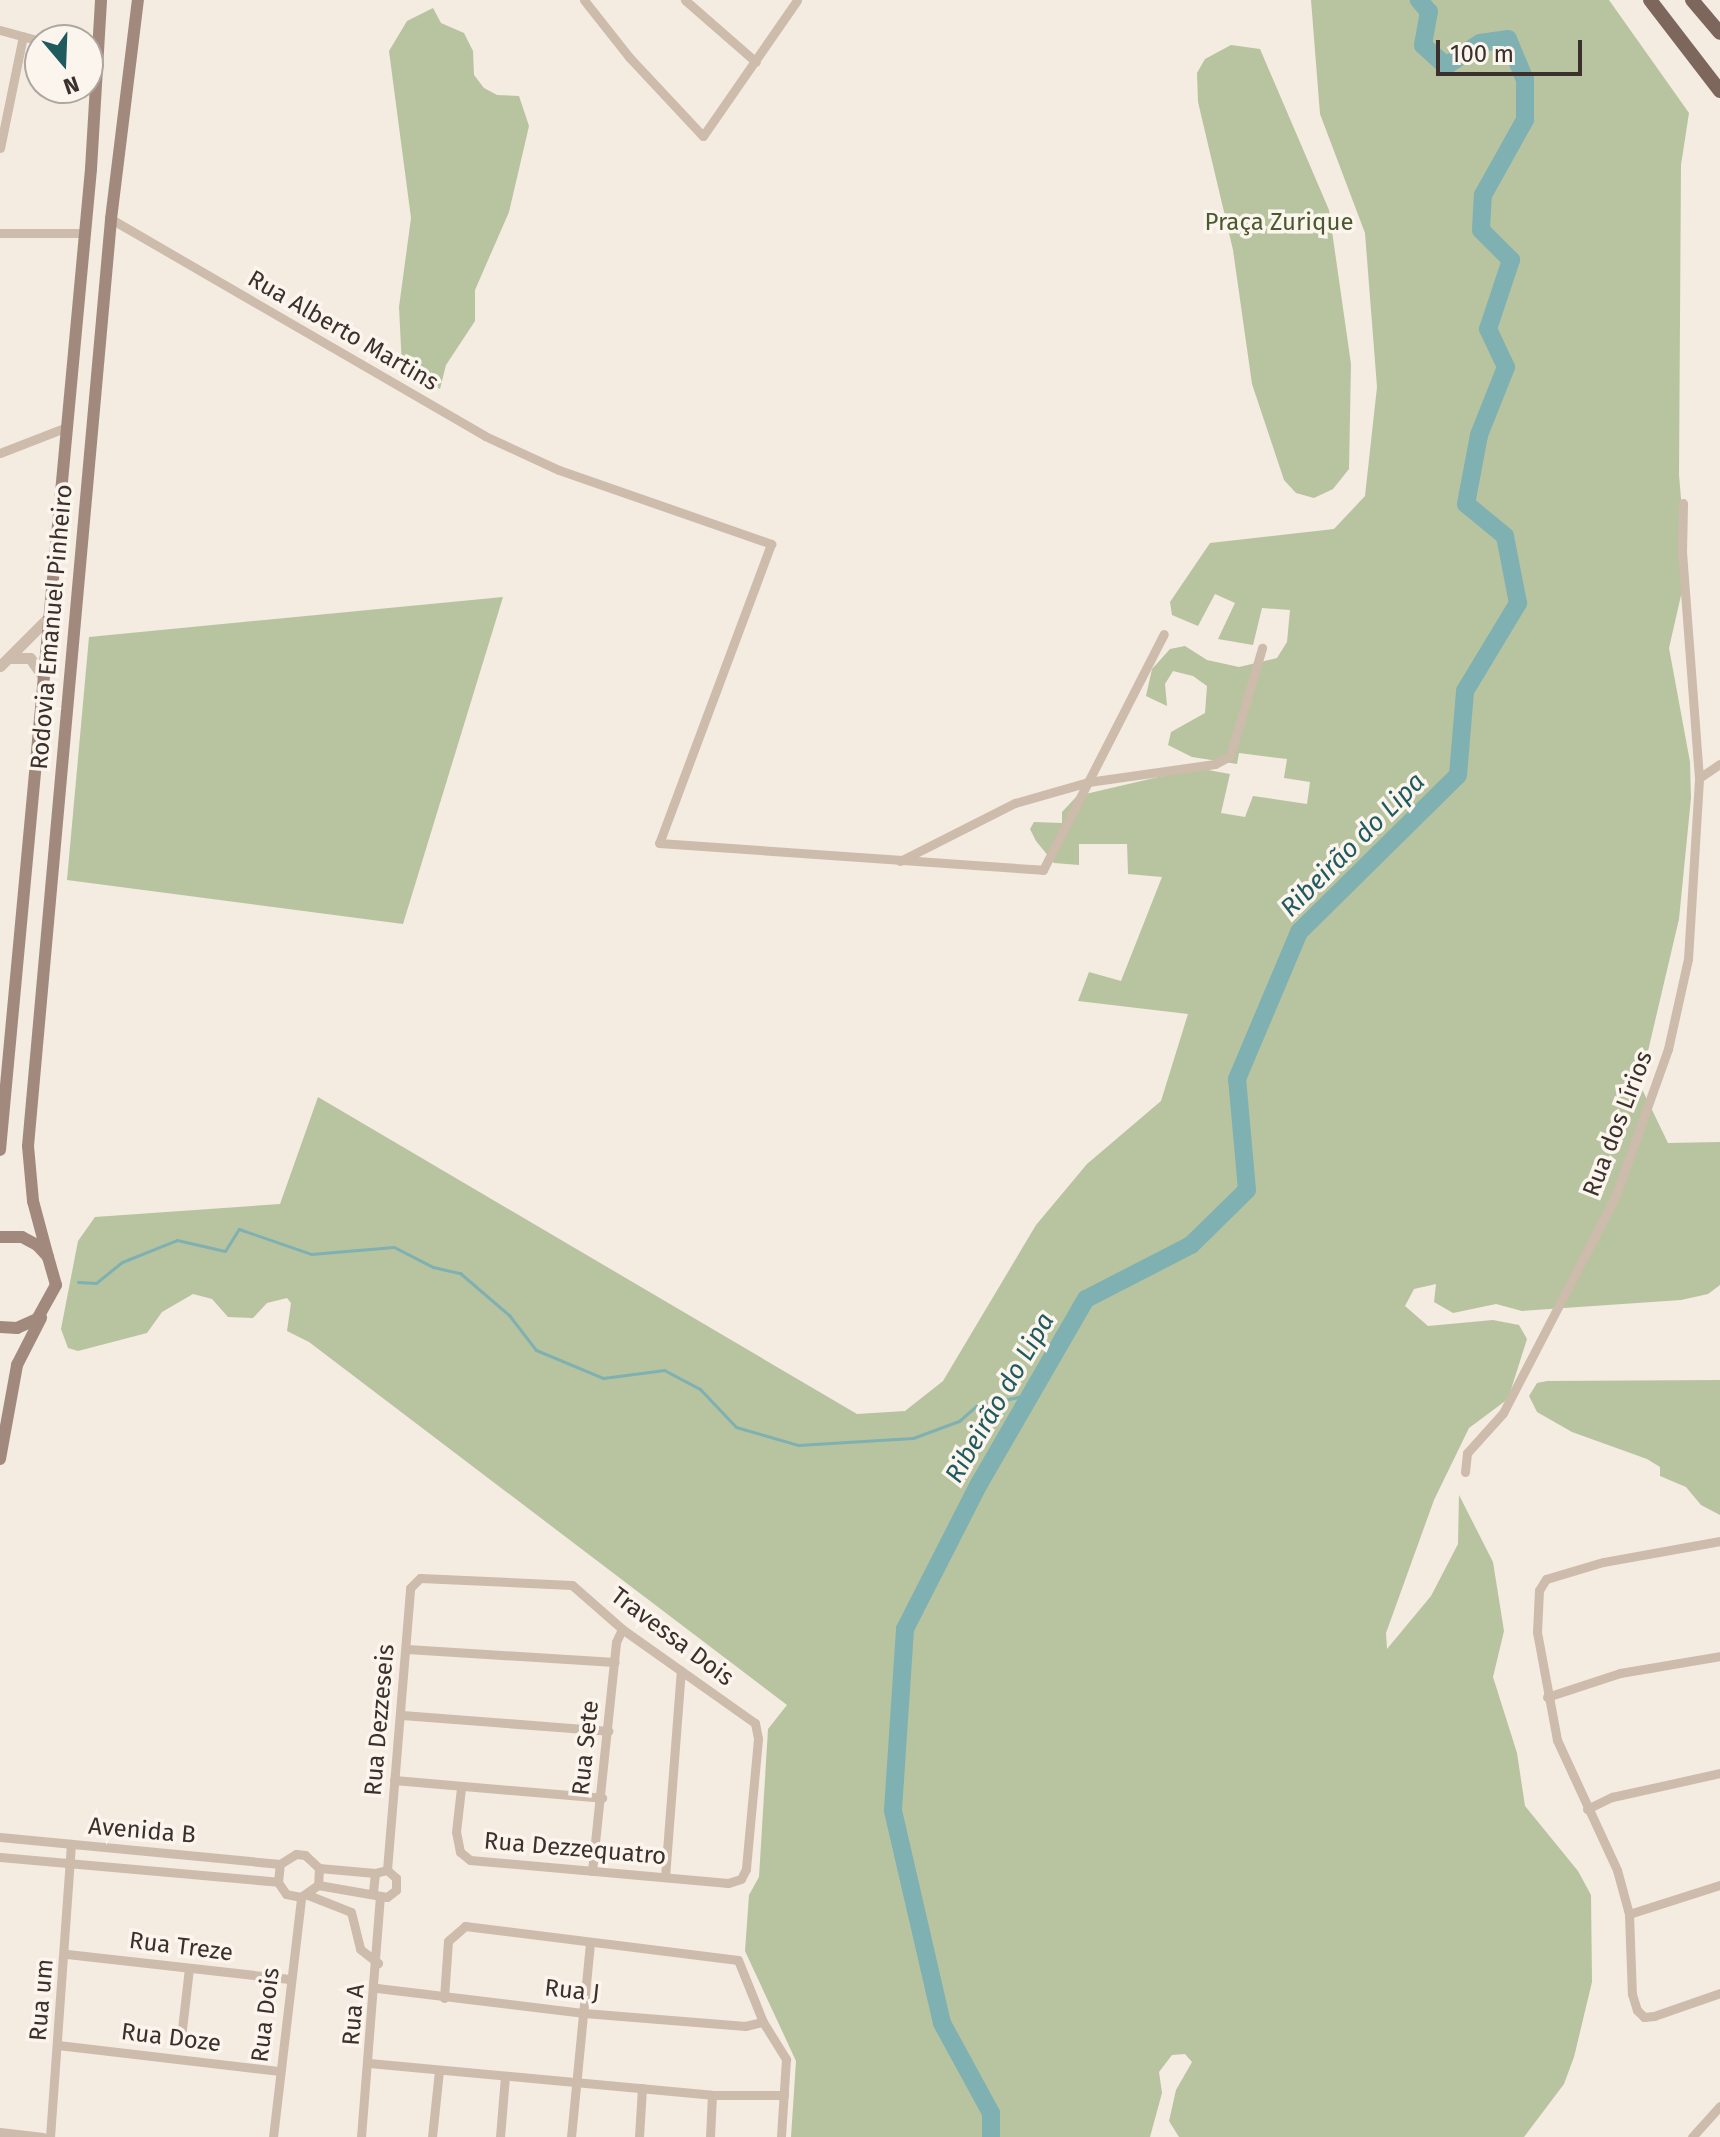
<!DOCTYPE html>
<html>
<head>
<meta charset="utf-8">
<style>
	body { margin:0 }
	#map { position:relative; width:1720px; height:2137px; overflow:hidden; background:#f4ebe1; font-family:"Fira Sans",sans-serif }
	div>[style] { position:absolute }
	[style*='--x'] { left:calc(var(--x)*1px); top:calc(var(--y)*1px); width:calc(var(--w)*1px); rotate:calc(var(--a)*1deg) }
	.green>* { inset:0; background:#b8c4a0 }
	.stream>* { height:3px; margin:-1.5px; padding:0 1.5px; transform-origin:1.5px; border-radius:1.5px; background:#7fb0b2 }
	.river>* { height:18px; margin:-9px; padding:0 9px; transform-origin:9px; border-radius:9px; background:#7fb0b2 }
	.minor>* { height:9px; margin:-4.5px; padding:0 4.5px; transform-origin:4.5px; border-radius:4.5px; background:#cdbbac }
	.tertiary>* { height:11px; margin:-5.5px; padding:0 5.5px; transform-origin:5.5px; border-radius:5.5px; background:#cdbbac }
	.secondary>* { height:12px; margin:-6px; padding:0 6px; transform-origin:6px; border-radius:6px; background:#a18a7d }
	.primary>* { height:14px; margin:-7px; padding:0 7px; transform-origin:7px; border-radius:7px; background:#7d675c }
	span { translate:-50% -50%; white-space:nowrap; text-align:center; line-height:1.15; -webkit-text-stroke:7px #fbf5ee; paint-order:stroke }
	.park-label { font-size:24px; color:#4a5a2e }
	.street-label { font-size:24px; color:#3b302b }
	.water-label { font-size:26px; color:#1f5a5e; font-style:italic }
	.north { position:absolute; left:24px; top:24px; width:80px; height:80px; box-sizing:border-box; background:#fbf5ee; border:2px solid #aea6a0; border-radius:50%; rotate:161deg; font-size:22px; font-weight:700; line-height:32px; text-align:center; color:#3b302b }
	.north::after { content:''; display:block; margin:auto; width:28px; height:36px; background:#1f5a5e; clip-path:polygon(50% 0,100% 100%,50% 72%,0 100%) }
	.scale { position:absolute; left:1436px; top:40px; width:146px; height:36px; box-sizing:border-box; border:4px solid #3b302b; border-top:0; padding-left:10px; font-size:24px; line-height:28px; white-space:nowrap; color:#3b302b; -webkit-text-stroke:6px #fbf5ee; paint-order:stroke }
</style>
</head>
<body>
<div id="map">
	<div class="green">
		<div style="clip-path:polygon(1311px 0,1609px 0,1689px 113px,1681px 165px,1679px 475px,1687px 569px,1669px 648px,1690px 762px,1691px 798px,1679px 919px,1640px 1085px,1668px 1143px,1720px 1142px,1720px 1285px,1708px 1294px,1681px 1300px,1522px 1311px,1496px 1304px,1453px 1313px,1434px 1302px,1436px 1284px,1414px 1289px,1405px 1306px,1428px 1326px,1493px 1320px,1519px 1325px,1527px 1339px,1508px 1399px,1469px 1428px,1434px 1500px,1386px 1633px,1387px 1649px,1431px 1596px,1458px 1544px,1459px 1495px,1493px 1562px,1504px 1631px,1493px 1677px,1517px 1753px,1525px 1806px,1578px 1871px,1591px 1895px,1592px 1982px,1574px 2057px,1564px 2084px,1524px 2137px,1179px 2137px,1169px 2121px,1176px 2090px,1192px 2062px,1185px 2054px,1172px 2055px,1159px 2072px,1162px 2093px,1150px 2137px,791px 2137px,796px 2061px,745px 1951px,749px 1895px,759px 1877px,768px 1729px,787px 1705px,309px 1342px,287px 1331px,291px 1303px,287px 1298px,267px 1303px,253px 1318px,228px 1317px,212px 1299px,193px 1294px,162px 1312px,147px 1333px,78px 1351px,68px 1348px,61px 1329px,78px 1241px,95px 1217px,280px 1204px,318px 1097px,857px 1414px,905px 1411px,943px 1381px,1036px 1225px,1087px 1164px,1161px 1101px,1188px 1014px,1078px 1001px,1089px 972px,1121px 981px,1162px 877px,1128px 874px,1127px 844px,1079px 844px,1079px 865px,1054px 863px,1036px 841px,1030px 829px,1034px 822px,1062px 823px,1062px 812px,1077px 796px,1197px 768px,1230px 774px,1221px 813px,1245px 817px,1253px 796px,1307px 804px,1310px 782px,1284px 778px,1287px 759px,1239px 753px,1237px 764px,1192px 757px,1168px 745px,1171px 732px,1205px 713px,1207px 686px,1193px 676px,1173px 671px,1165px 684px,1167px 706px,1146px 696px,1152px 669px,1170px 649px,1185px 646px,1207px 660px,1239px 667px,1277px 658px,1287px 642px,1290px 610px,1262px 608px,1253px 645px,1218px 639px,1235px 603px,1215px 594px,1198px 626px,1172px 615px,1170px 602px,1210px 543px,1334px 529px,1365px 496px,1377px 387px,1365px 233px,1320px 114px)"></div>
		<div style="clip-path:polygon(433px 8px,441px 23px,464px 33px,473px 51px,474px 75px,484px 88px,497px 95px,519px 96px,529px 126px,509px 212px,475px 290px,475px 321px,446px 365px,440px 389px,402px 367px,399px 307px,411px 218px,389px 51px,407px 21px)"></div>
		<div style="clip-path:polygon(1231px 45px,1260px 49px,1329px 210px,1351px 364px,1349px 469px,1333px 489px,1314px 498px,1296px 493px,1284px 480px,1252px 384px,1233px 250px,1198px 102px,1197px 73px,1205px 59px)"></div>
		<div style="clip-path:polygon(503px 597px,403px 924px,67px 880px,89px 637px)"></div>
		<div style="clip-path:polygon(1720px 1380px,1720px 1515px,1701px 1505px,1686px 1487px,1660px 1476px,1660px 1467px,1647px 1459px,1572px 1432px,1537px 1412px,1529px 1396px,1537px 1383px,1547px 1381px)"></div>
	</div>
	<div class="stream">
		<div style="--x:78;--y:1282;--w:18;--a:3"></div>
		<div style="--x:96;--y:1283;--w:33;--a:-39"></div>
		<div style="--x:122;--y:1262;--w:59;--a:-21.8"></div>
		<div style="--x:177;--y:1240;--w:49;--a:12.9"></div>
		<div style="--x:225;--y:1251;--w:26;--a:-58"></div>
		<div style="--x:239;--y:1229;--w:76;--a:19.1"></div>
		<div style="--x:311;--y:1254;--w:83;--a:-4.8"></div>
		<div style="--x:394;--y:1247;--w:44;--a:27.1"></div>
		<div style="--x:433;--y:1267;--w:28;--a:13"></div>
		<div style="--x:460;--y:1273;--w:65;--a:40.6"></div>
		<div style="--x:509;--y:1315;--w:44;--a:52.4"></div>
		<div style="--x:536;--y:1350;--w:73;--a:22.7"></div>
		<div style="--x:603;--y:1378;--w:62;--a:-7.5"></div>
		<div style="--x:664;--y:1370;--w:41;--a:27.8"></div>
		<div style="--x:700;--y:1389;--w:52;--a:46.5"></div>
		<div style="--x:736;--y:1427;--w:65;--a:16.2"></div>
		<div style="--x:798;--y:1445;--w:115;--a:-3.5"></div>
		<div style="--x:913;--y:1438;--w:49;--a:-20.3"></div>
		<div style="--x:959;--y:1421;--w:23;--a:-41"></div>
		<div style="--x:976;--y:1406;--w:57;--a:-12.1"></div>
	</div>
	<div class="river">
		<div style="--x:991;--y:2137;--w:24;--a:-90"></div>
		<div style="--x:991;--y:2113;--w:102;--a:-118.6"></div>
		<div style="--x:942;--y:2023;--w:219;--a:-103"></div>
		<div style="--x:893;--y:1810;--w:181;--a:-86.2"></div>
		<div style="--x:905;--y:1629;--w:163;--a:-63"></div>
		<div style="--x:979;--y:1484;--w:214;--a:-60"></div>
		<div style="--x:1086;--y:1299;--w:118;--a:-27.2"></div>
		<div style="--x:1191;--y:1245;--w:78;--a:-44.5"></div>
		<div style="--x:1247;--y:1190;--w:111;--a:-95.1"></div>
		<div style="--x:1237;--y:1079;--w:160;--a:-67.1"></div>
		<div style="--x:1299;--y:932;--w:223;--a:-44.6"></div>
		<div style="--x:1458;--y:775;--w:84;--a:-85.2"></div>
		<div style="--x:1465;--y:691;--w:103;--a:-58.9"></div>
		<div style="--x:1518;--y:603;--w:68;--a:-101"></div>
		<div style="--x:1505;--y:536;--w:50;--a:-140.6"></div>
		<div style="--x:1466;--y:504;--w:70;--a:-79.3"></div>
		<div style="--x:1479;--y:435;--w:73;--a:-68.3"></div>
		<div style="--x:1506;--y:367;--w:42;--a:-115.3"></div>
		<div style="--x:1488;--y:329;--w:73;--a:-71.6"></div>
		<div style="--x:1511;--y:260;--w:42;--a:-135"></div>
		<div style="--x:1481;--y:230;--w:35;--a:-87"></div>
		<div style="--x:1483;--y:195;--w:86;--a:-60.8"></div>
		<div style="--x:1525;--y:120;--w:40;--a:-90"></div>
		<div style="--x:1525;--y:80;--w:44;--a:-112.5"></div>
		<div style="--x:1508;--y:39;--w:28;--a:172"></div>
		<div style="--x:1480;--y:43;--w:41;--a:145.9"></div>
		<div style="--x:1446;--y:66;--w:31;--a:-138"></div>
		<div style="--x:1423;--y:45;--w:34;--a:-80"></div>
		<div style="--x:1429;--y:12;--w:16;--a:-130"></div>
	</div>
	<div class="minor">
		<div style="--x:584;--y:0;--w:73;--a:51.7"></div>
		<div style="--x:629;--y:57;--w:108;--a:46.9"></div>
		<div style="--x:703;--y:136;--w:165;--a:-55.3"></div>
		<div style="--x:685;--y:0;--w:94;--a:41.1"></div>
		<div style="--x:0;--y:30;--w:41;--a:15.4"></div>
		<div style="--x:0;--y:148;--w:114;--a:-78.4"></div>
		<div style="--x:111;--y:219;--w:432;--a:30.1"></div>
		<div style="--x:485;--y:436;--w:81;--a:24.7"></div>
		<div style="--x:559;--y:470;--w:225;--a:19.2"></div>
		<div style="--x:771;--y:544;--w:319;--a:110.5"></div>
		<div style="--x:659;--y:843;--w:385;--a:4"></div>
		<div style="--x:1043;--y:870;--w:265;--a:-62.9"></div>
		<div style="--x:0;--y:233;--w:83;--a:0"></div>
		<div style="--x:0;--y:453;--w:69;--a:-21.3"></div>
		<div style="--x:1699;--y:778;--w:25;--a:-34"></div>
		<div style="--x:900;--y:861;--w:129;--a:-26.8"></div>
		<div style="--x:1015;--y:803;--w:76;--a:-16"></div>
		<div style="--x:1088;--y:782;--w:128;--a:-8.1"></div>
		<div style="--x:1215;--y:764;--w:17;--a:-28"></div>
		<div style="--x:1230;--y:756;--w:113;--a:-73.5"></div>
		<div style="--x:1465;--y:1472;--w:19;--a:-84"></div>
		<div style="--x:1467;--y:1453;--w:54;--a:-48"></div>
		<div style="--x:1503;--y:1413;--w:246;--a:-62.6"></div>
		<div style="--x:1616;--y:1195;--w:155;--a:-70.4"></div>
		<div style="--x:1668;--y:1049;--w:92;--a:-77.5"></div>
		<div style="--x:1688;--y:959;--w:181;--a:-86.5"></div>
		<div style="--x:1699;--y:778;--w:227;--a:-94.3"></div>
		<div style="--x:1682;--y:552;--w:49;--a:-88.8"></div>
		<div style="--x:1720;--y:1541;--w:119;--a:169.8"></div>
		<div style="--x:1603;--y:1562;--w:59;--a:163.4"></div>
		<div style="--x:1546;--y:1579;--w:13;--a:122"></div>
		<div style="--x:1539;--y:1590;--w:42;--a:92.7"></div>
		<div style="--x:1537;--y:1632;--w:110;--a:79.5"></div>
		<div style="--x:1557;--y:1740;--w:143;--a:65.2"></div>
		<div style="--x:1617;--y:1870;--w:46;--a:74.7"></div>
		<div style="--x:1629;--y:1914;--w:80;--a:87.9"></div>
		<div style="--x:1632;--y:1994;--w:17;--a:73"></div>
		<div style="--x:1637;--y:2010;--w:10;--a:45"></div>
		<div style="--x:1644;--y:2017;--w:10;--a:-6"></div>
		<div style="--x:1654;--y:2016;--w:70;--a:-19.2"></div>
		<div style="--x:407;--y:1649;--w:208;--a:3.6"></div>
		<div style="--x:1547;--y:1697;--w:77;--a:-18.2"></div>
		<div style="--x:1620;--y:1673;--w:101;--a:-9.6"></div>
		<div style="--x:402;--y:1715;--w:207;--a:4.4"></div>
		<div style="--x:394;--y:1780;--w:209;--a:4.9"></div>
		<div style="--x:1587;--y:1809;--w:28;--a:-26"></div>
		<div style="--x:1612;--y:1797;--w:111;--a:-12.5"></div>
		<div style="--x:0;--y:1837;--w:281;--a:5.5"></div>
		<div style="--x:280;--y:1864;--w:19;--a:-32"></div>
		<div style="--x:296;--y:1854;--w:9;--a:6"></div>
		<div style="--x:305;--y:1855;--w:19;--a:43"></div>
		<div style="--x:319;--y:1868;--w:17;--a:93"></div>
		<div style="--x:318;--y:1885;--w:21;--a:145"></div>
		<div style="--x:301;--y:1897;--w:15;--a:-169"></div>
		<div style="--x:286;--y:1894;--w:14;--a:-124"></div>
		<div style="--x:278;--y:1882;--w:18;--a:-84"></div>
		<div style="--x:0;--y:1857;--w:279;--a:5.1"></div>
		<div style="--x:319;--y:1868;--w:56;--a:5.1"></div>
		<div style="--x:387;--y:1870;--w:283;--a:-85.3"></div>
		<div style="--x:410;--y:1588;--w:14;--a:-45"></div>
		<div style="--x:420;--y:1578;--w:152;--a:2.6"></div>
		<div style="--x:572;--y:1585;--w:67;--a:41.3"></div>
		<div style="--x:622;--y:1629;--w:163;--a:35.3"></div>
		<div style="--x:755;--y:1723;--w:16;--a:79"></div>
		<div style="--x:758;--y:1739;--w:131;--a:95.3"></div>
		<div style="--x:746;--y:1869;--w:11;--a:117"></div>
		<div style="--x:741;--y:1879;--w:14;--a:163"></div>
		<div style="--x:728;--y:1883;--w:259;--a:-174.9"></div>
		<div style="--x:470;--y:1860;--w:13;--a:-141"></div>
		<div style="--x:460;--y:1852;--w:20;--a:-101"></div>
		<div style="--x:456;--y:1832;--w:44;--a:-83.5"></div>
		<div style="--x:592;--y:1871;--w:230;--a:-84"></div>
		<div style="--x:616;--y:1642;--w:14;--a:-65"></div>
		<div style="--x:665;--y:1877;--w:207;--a:-85.6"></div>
		<div style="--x:318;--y:1885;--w:70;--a:9.9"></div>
		<div style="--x:387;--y:1897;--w:11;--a:-38"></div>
		<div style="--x:396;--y:1890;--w:12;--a:-90"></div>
		<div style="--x:396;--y:1878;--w:12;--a:-138"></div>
		<div style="--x:387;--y:1870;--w:12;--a:166"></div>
		<div style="--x:375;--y:1873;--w:19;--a:96"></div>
		<div style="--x:308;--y:1895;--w:46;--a:21.6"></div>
		<div style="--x:351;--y:1912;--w:38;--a:76"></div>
		<div style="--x:360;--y:1949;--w:23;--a:38"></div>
		<div style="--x:1629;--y:1914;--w:96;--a:-17.7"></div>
		<div style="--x:67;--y:1954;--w:224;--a:6.4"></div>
		<div style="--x:377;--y:1988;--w:209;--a:6.9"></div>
		<div style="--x:584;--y:2013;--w:162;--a:4.6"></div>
		<div style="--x:745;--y:2026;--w:18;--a:-13"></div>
		<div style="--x:444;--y:1998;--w:57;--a:-86"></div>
		<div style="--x:448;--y:1941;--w:23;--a:-41"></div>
		<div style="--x:465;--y:1926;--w:275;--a:7.1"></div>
		<div style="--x:738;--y:1960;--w:67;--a:68"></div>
		<div style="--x:763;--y:2022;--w:44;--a:58.1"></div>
		<div style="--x:786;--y:2059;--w:78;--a:93.7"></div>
		<div style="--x:181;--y:2038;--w:70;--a:-83.5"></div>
		<div style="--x:58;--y:2045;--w:224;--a:6.7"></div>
		<div style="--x:369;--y:2063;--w:344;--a:5.3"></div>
		<div style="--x:712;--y:2095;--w:72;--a:0"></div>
		<div style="--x:0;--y:2132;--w:43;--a:6.6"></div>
		<div style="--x:50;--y:2137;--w:294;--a:-85.9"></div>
		<div style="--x:273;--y:2137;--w:242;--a:-83.3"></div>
		<div style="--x:361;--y:2137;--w:241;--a:-85.5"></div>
		<div style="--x:432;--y:2137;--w:67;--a:-84"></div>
		<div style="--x:500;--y:2137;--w:61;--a:-85.3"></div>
		<div style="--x:571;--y:2137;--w:195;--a:-84.4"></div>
		<div style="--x:639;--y:2137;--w:49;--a:-86.5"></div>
		<div style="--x:710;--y:2137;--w:42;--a:-87.3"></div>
		<div style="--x:1692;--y:2137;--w:42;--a:-47.9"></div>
	</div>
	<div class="tertiary">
		<div style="--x:11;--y:658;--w:19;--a:0"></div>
		<div style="--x:30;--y:658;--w:21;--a:55"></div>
		<div style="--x:0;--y:666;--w:69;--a:-45"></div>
	</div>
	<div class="secondary">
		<div style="--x:0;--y:1150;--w:985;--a:-84.7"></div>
		<div style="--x:91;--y:169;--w:169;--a:-86.6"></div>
		<div style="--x:0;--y:1237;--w:22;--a:0"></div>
		<div style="--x:22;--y:1237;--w:17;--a:28"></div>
		<div style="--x:37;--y:1245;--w:16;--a:47"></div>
		<div style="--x:48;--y:1257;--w:29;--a:74"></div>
		<div style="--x:56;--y:1285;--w:39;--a:119"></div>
		<div style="--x:37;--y:1319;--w:22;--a:156"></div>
		<div style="--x:17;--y:1328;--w:17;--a:-177"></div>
		<div style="--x:48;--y:1257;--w:58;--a:-105"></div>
		<div style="--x:33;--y:1201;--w:55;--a:-95.2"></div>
		<div style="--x:28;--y:1146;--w:931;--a:-84.88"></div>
		<div style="--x:111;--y:219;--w:221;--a:-83"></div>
		<div style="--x:0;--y:1459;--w:96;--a:-79.7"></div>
		<div style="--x:17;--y:1365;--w:53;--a:-62.9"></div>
	</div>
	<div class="primary">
		<div style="--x:1650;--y:0;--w:115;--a:52.4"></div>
		<div style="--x:1692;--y:0;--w:43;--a:49.7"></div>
	</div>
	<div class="park-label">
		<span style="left:1279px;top:223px">Praça Zurique</span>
	</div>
	<div class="street-label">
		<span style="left:343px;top:331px;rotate:30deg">Rua Alberto Martins</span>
		<span style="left:52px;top:627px;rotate:-85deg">Rodovia Emanuel Pinheiro</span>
		<span style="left:1618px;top:1124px;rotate:-69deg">Rua dos Lírios</span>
		<span style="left:672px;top:1637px;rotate:37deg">Travessa Dois</span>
		<span style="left:380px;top:1720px;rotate:-85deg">Rua Dezzeseis</span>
		<span style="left:586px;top:1748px;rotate:-84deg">Rua Sete</span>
		<span style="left:142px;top:1831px;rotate:5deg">Avenida B</span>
		<span style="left:575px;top:1849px;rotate:5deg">Rua Dezzequatro</span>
		<span style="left:181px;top:1947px;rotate:7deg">Rua Treze</span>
		<span style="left:572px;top:1991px;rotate:6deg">Rua J</span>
		<span style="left:42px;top:2000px;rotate:-85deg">Rua um</span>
		<span style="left:266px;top:2015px;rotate:-83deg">Rua Dois</span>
		<span style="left:354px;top:2015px;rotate:-85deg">Rua A</span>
		<span style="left:171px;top:2038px;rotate:7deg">Rua Doze</span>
	</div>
	<div class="water-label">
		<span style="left:1353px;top:845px;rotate:-45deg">Ribeirão do Lipa</span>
		<span style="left:1000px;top:1398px;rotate:-60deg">Ribeirão do Lipa</span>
	</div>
	<div class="north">N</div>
	<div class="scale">100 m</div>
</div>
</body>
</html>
